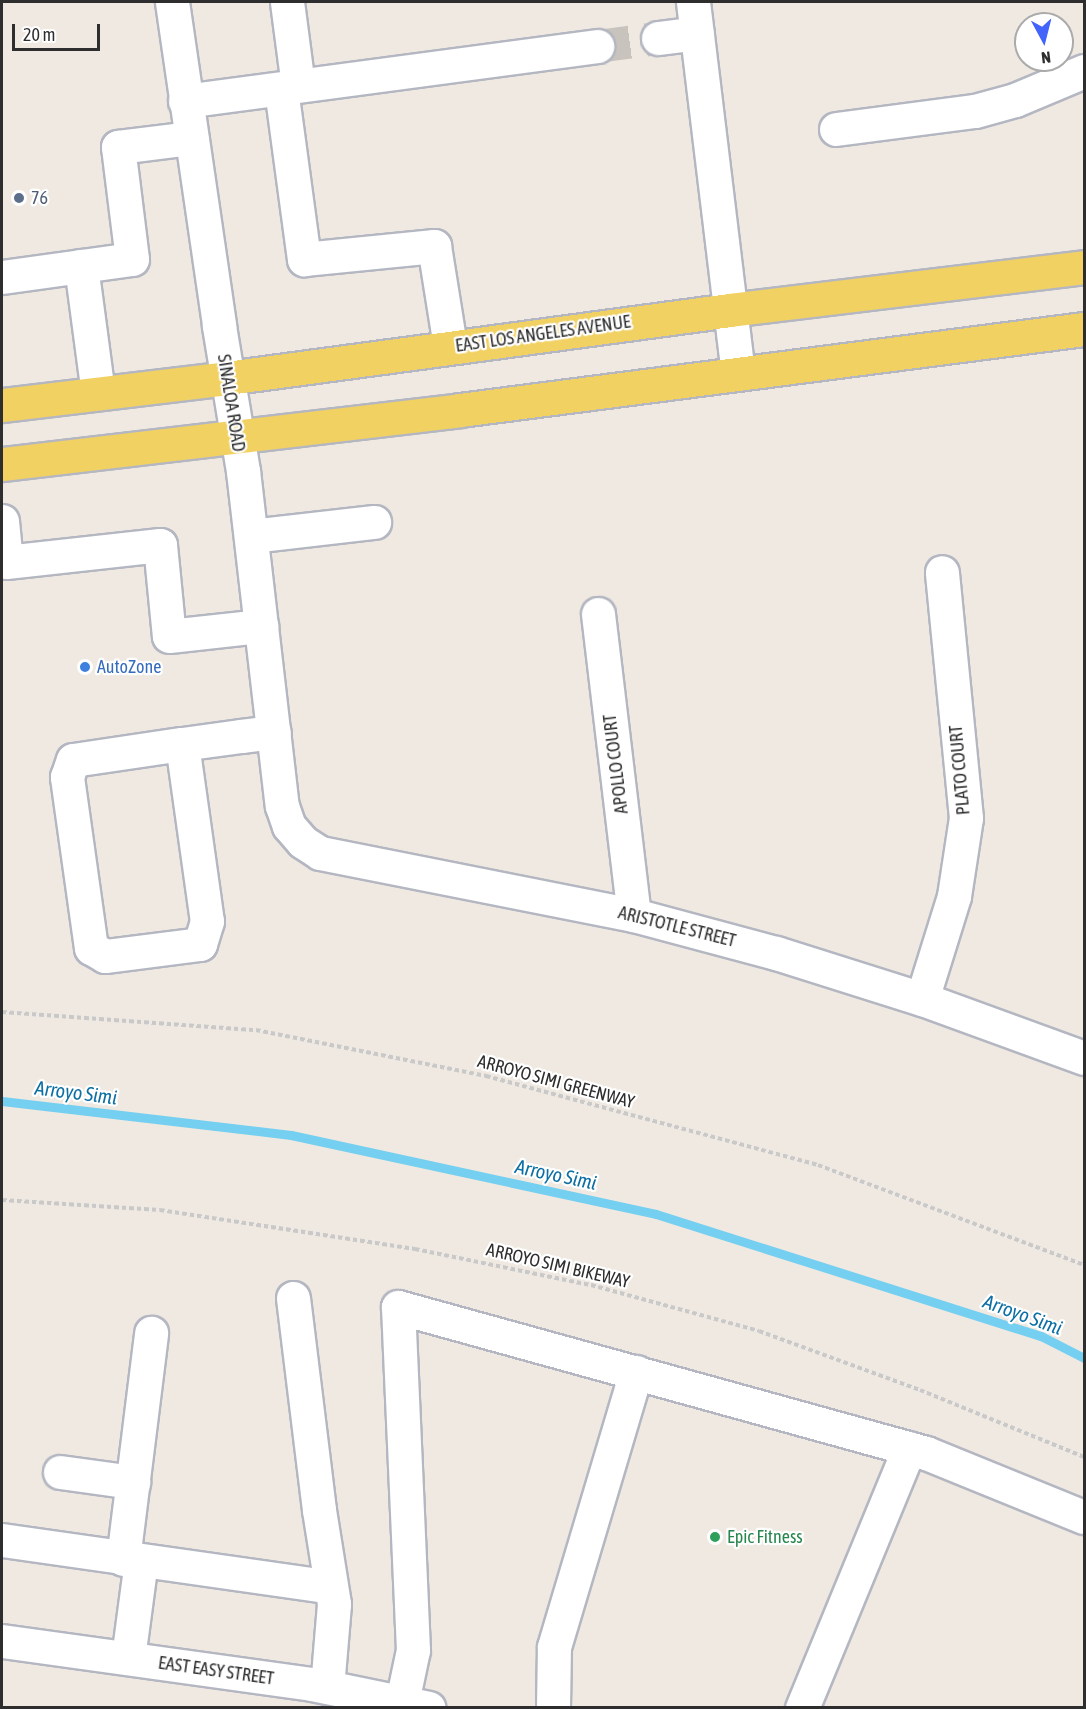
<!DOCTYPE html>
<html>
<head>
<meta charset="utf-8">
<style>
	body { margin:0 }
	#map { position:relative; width:1086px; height:1709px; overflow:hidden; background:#efe9e1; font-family:"Asap Condensed",sans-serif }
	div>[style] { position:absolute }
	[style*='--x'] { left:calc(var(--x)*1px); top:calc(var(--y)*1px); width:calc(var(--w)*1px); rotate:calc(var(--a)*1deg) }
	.stream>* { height:9px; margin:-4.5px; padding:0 4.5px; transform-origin:4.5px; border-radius:4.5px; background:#75cff0 }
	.minor-tunnel>* { height:33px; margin-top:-16.5px; transform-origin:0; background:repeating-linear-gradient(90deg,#c8c4bd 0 33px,transparent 0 49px) }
	.path>* { height:4px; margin-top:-2px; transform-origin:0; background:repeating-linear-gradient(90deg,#c9c9c9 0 4.5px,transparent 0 7.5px) }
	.roads { filter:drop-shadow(2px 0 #b4b7c1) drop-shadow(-2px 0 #b4b7c1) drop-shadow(0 2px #b4b7c1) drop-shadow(0 -2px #b4b7c1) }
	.minor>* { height:33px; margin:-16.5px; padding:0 16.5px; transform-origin:16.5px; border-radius:16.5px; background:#fff }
	.major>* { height:33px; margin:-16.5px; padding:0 16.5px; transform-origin:16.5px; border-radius:16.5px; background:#f2d163 }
	.dots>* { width:16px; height:16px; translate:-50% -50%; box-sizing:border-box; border:3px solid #fff; border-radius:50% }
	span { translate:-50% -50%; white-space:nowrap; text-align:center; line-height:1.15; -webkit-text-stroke:4.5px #fff; paint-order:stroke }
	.service-label { font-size:18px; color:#4e5e75 }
	.left { translate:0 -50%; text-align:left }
	.street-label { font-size:18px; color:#2e2e2e }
	.shop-label { font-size:18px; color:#366cbe }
	.leisure-label { font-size:18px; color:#27864d }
	.water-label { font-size:20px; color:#0d6fa3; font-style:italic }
	.frame { position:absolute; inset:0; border:3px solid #2e2e2e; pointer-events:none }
	.north { position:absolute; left:1014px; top:12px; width:60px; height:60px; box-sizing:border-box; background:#fff; border:2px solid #ababab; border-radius:50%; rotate:173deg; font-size:16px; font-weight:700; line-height:24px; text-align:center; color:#2e2e2e }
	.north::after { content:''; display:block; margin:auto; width:21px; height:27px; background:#4264fb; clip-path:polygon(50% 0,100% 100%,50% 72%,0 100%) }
	.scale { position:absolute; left:12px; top:24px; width:88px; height:27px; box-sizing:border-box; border:3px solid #2e2e2e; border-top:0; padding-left:8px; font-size:18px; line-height:21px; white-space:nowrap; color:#2e2e2e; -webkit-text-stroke:4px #fff; paint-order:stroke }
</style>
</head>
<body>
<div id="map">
	<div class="stream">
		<div style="--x:2;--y:1101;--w:291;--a:6.7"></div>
		<div style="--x:291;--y:1135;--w:373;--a:12.2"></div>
		<div style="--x:656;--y:1214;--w:404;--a:17.6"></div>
		<div style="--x:1041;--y:1336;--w:48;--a:27.1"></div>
	</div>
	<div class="minor-tunnel">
		<div style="--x:597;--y:46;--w:62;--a:-7.5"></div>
	</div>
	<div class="path">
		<div style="--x:2;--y:1012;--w:255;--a:4.1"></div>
		<div style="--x:256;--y:1030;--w:235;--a:11.3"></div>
		<div style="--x:486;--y:1076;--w:344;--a:15"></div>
		<div style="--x:818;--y:1165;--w:284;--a:20.6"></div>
		<div style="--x:2;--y:1200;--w:158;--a:3.6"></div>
		<div style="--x:160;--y:1210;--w:258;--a:8.7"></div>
		<div style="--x:415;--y:1249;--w:180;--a:11.6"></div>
		<div style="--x:591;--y:1285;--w:174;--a:15.3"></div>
		<div style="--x:759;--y:1331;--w:171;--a:20.1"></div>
		<div style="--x:920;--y:1390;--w:177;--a:22.2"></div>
	</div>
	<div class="roads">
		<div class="minor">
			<div style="--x:172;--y:2;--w:327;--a:81.7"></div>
			<div style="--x:219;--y:326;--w:147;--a:80.6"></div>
			<div style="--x:243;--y:471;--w:337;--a:83.4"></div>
			<div style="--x:282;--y:806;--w:21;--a:71"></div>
			<div style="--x:289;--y:826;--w:21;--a:49"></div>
			<div style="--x:303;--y:842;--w:20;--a:33"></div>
			<div style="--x:320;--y:853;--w:320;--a:11.2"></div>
			<div style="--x:634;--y:915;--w:147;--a:15"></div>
			<div style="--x:776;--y:953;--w:153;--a:17.5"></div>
			<div style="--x:922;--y:999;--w:172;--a:20"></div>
			<div style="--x:287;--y:2;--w:84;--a:82.5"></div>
			<div style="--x:693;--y:2;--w:374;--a:83.1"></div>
			<div style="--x:658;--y:38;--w:39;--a:-7"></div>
			<div style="--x:281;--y:89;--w:172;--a:82.3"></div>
			<div style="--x:304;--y:259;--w:131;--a:-5.7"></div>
			<div style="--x:434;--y:246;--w:101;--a:80.9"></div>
			<div style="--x:185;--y:101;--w:416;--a:-7.6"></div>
			<div style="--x:836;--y:129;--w:140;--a:-7.4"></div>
			<div style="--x:975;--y:111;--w:41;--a:-15.4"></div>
			<div style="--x:1015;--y:100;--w:75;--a:-22.8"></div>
			<div style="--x:81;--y:266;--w:128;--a:82.4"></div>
			<div style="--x:2;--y:277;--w:131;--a:-7.9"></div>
			<div style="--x:132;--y:259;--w:113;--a:-97.1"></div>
			<div style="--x:118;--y:147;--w:74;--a:-7"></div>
			<div style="--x:2;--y:521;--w:41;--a:84.4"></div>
			<div style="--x:6;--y:562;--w:155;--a:-6.3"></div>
			<div style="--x:160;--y:545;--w:91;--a:84.4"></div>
			<div style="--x:169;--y:636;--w:93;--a:-6.2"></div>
			<div style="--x:251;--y:536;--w:124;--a:-6.5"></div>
			<div style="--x:598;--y:614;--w:303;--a:83.2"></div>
			<div style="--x:182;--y:744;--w:179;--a:82"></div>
			<div style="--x:207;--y:921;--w:24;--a:107"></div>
			<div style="--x:200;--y:944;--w:96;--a:172.8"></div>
			<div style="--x:105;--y:956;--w:16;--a:-150"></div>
			<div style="--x:91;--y:948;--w:173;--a:-98"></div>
			<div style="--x:67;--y:777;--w:18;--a:-71"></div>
			<div style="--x:73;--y:760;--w:110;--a:-8.4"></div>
			<div style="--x:182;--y:744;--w:60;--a:-7.7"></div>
			<div style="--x:241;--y:736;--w:33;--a:-7"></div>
			<div style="--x:922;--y:999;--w:108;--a:-72.7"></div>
			<div style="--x:954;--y:896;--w:79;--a:-81.3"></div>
			<div style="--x:966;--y:818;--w:247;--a:-95.6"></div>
			<div style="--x:293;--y:1298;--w:214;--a:83"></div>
			<div style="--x:319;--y:1510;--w:95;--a:80.9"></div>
			<div style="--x:334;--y:1604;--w:83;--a:94.8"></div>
			<div style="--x:60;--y:1472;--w:74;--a:7.8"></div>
			<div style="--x:2;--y:1540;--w:332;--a:8.1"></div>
			<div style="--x:123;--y:1559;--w:228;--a:-82.9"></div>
			<div style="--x:2;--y:1641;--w:313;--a:7.9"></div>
			<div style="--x:312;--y:1684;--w:119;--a:11.6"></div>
			<div style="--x:128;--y:1658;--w:98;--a:-82.4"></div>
			<div style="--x:402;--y:1702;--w:53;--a:-78.1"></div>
			<div style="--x:413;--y:1650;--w:343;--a:-92.5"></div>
			<div style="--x:398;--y:1307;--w:548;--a:15.46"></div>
			<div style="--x:926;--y:1453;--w:170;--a:22.1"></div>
			<div style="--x:553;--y:1708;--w:61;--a:-89.1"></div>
			<div style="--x:554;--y:1647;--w:287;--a:-73.4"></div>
			<div style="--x:802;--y:1708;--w:281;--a:-67.6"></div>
		</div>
		<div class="major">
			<div style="--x:2;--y:405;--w:227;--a:-6.8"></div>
			<div style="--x:227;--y:378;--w:508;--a:-7.7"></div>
			<div style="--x:730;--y:310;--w:357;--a:-6.9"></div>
			<div style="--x:2;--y:464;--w:461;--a:-6.7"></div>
			<div style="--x:460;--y:410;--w:629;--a:-7.4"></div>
		</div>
	</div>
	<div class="dots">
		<div style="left:19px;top:198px;background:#5c6f8a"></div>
		<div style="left:85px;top:667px;background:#3f7fe0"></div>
		<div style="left:715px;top:1537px;background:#2e9e5b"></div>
	</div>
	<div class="service-label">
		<span class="left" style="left:31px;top:198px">76</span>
	</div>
	<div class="street-label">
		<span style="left:543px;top:334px;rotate:-8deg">EAST LOS ANGELES AVENUE</span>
		<span style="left:231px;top:403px;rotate:81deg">SINALOA ROAD</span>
		<span style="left:616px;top:764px;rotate:-97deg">APOLLO COURT</span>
		<span style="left:960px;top:770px;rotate:-95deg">PLATO COURT</span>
		<span style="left:677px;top:927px;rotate:14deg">ARISTOTLE STREET</span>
		<span style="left:556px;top:1082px;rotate:15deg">ARROYO SIMI GREENWAY</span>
		<span style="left:558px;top:1266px;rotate:13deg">ARROYO SIMI BIKEWAY</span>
		<span style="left:216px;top:1671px;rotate:8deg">EAST EASY STREET</span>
	</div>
	<div class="shop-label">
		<span class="left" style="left:97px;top:667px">AutoZone</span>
	</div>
	<div class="leisure-label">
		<span class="left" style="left:727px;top:1537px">Epic Fitness</span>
	</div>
	<div class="water-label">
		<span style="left:76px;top:1092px;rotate:7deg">Arroyo Simi</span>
		<span style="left:556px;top:1174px;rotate:12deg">Arroyo Simi</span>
		<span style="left:1023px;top:1314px;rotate:20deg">Arroyo Simi</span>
	</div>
	<div class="frame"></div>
	<div class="north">N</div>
	<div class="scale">20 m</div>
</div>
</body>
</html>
